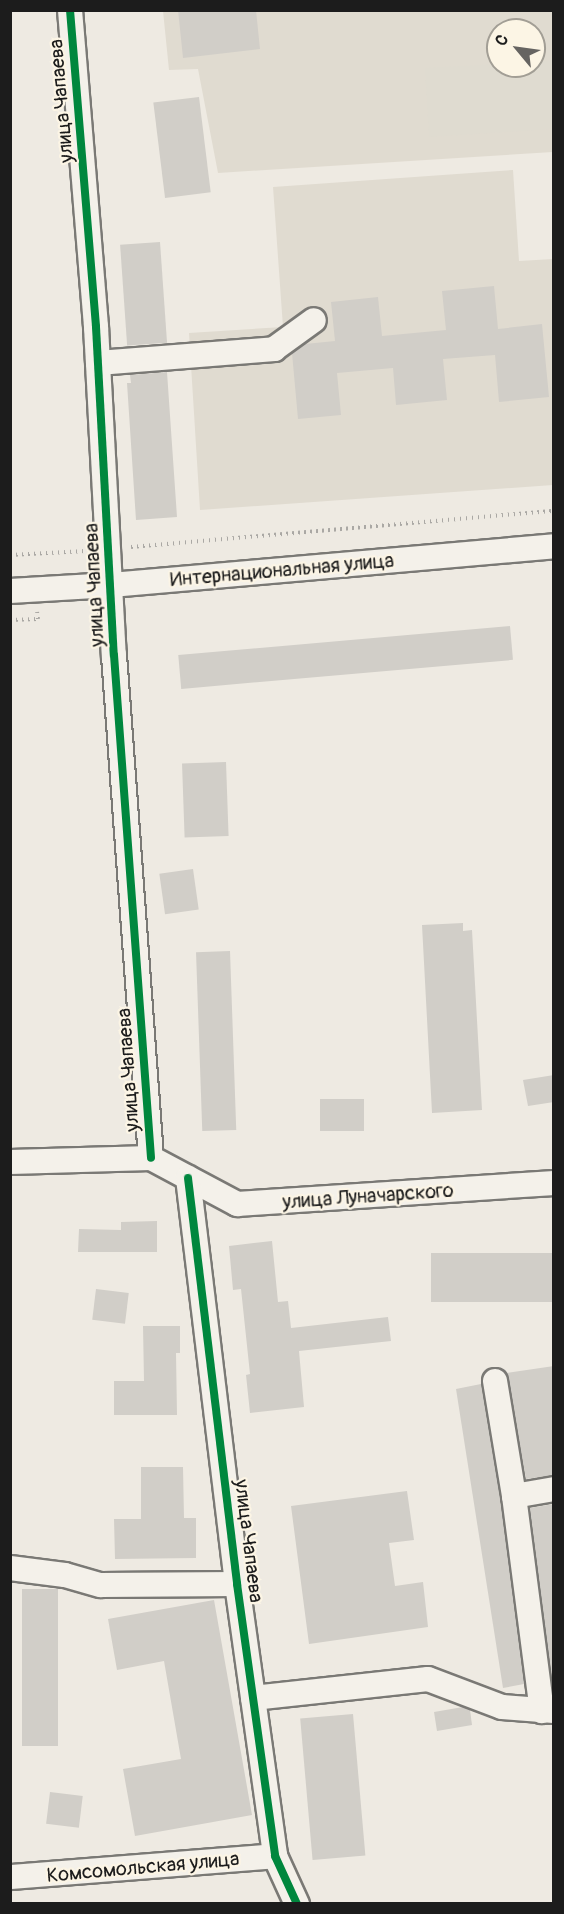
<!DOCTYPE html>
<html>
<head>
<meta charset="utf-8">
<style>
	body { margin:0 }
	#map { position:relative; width:564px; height:1914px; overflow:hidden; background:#eeeae2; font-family:Pangolin,sans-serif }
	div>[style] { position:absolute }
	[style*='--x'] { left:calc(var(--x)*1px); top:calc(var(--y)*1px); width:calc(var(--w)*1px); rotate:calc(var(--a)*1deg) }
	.built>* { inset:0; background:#e0dbd0 }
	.green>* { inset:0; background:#dfdbd0 }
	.building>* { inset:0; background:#d1cec8; transform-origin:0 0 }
	.path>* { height:4px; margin-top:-2px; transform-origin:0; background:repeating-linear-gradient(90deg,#aaa8a4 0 1.5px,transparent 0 6px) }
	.roads { filter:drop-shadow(2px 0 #7a7975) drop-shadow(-2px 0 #7a7975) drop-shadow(0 2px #7a7975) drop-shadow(0 -2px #7a7975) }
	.minor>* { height:24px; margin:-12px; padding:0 12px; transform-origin:12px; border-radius:12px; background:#f4f1ea }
	.cycleway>* { height:8px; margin:-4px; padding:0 4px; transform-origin:4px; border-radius:4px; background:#00873e }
	span { translate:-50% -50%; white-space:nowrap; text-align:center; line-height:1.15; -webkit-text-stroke:4.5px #fcf5e5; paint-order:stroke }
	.street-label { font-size:20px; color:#1c1c1c }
	.frame { position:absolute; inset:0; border:12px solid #1c1c1c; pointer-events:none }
	.north { position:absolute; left:486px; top:18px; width:60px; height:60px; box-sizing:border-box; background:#fcf5e5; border:2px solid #a29e95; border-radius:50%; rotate:299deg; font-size:16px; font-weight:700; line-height:24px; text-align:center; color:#1c1c1c }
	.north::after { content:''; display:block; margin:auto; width:21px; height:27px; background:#666461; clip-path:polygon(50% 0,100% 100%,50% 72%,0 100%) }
</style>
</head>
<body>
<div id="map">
	<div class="built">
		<div style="clip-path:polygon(evenodd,163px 11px,553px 11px,553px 152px,218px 173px,198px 69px,169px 70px,163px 11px,498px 30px,534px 30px,534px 66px,498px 66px,498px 30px)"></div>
		<div style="clip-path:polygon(513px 170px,519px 261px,553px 259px,553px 485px,200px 510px,189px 333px,283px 327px,273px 187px)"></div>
	</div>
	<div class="green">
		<div style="clip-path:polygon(553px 60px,553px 129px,429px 137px,425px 68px,498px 64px,498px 66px,534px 66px,534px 62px)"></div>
	</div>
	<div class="building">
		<div style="clip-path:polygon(178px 10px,256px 10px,260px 49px,183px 58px)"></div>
		<div style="left:199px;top:97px;width:96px;height:46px;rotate:83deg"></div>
		<div style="left:160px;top:242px;width:101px;height:40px;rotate:86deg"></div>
		<div style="clip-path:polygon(494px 286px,498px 329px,542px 324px,549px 397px,499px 402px,495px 355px,443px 359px,447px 400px,396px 405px,393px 368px,337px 373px,341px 415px,298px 419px,292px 353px,305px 344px,335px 341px,331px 302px,378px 297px,382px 336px,446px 330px,442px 291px)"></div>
		<div style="clip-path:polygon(167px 372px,177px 517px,136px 520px,127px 383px,131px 383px,130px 375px)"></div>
		<div style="left:510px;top:626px;width:34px;height:333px;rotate:85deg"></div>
		<div style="left:226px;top:762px;width:74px;height:44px;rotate:88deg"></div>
		<div style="left:193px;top:869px;width:41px;height:34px;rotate:82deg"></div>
		<div style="clip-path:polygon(463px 923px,463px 931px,472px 930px,482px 1110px,432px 1113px,422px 925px)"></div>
		<div style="left:230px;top:951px;width:179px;height:34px;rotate:88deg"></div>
		<div style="clip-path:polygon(554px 1075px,554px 1102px,528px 1106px,523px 1080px)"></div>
		<div style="left:320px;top:1099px;width:44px;height:32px"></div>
		<div style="clip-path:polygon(157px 1221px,157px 1252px,78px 1252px,79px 1229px,121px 1230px,121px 1222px)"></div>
		<div style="clip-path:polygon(272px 1241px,278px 1302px,288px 1301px,291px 1328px,388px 1317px,391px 1341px,299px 1351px,304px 1407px,250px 1413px,246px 1375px,250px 1374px,241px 1289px,233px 1290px,229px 1246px)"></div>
		<div style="left:554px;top:1253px;width:49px;height:123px;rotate:90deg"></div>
		<div style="left:96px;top:1289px;width:33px;height:31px;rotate:7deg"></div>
		<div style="clip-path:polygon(143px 1326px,180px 1326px,180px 1353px,176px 1353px,177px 1415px,114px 1415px,114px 1381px,144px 1381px)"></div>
		<div style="clip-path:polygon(554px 1366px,554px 1475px,526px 1479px,507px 1373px)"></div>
		<div style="clip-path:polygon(481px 1384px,500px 1498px,524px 1684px,503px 1688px,456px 1389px)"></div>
		<div style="clip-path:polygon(141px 1467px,183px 1467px,184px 1518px,196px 1518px,196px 1558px,115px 1559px,114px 1519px,141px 1519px)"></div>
		<div style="clip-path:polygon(407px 1491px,414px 1540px,389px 1543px,395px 1586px,423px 1582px,428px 1627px,309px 1644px,291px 1506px)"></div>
		<div style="clip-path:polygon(554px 1504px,554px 1679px,552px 1680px,530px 1508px)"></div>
		<div style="left:58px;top:1589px;width:157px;height:36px;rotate:90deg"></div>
		<div style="clip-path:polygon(214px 1600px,252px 1815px,135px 1836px,123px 1769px,181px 1759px,164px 1661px,117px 1670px,108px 1619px)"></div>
		<div style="clip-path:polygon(463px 1707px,470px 1710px,472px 1725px,437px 1731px,434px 1712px)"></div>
		<div style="left:353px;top:1714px;width:142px;height:53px;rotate:85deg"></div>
		<div style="left:50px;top:1792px;width:33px;height:32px;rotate:7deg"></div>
	</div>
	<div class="path">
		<div style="--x:131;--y:547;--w:425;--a:-4.9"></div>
		<div style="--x:10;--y:555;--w:75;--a:-3.1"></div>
		<div style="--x:10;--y:620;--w:28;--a:-2"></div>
		<div style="--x:38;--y:619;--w:7;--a:-98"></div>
	</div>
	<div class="roads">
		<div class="minor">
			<div style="--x:70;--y:10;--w:318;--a:85.3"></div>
			<div style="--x:96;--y:327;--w:328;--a:86.9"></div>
			<div style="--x:114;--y:655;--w:504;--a:85.79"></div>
			<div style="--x:98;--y:363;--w:177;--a:-4.5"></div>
			<div style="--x:274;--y:349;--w:49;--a:-35.9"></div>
			<div style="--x:10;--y:591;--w:101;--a:-3.4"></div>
			<div style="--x:111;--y:585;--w:445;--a:-5"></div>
			<div style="--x:151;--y:1158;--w:98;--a:28.1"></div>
			<div style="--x:237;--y:1204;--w:318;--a:-3.8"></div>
			<div style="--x:10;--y:1162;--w:141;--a:-1.6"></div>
			<div style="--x:188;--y:1178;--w:409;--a:83.1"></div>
			<div style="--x:237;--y:1584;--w:275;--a:82"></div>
			<div style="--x:275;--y:1856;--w:53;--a:65.4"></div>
			<div style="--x:495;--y:1381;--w:117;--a:80.6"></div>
			<div style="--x:514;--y:1496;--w:217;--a:82.6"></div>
			<div style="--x:514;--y:1496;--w:41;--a:-9.9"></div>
			<div style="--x:10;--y:1568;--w:55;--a:7.3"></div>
			<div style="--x:65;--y:1575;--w:37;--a:16"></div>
			<div style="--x:101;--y:1585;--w:136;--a:-0.4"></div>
			<div style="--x:253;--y:1698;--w:176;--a:-6.2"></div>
			<div style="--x:428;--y:1679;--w:79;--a:20.7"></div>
			<div style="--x:502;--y:1707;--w:52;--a:4.4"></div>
			<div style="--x:10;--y:1877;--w:266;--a:-4.5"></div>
		</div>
	</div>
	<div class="cycleway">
		<div style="--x:70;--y:10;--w:318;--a:85.3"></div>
		<div style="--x:96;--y:327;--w:328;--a:86.9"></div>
		<div style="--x:114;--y:655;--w:504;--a:85.79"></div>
		<div style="--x:188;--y:1178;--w:409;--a:83.1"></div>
		<div style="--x:237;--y:1584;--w:275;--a:82"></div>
		<div style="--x:275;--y:1856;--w:53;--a:65.4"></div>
	</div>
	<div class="street-label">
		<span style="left:61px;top:101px;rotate:-95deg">улица Чапаева</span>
		<span style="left:282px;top:570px;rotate:-5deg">Интернациональная улица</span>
		<span style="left:94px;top:585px;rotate:-93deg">улица Чапаева</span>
		<span style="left:128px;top:1070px;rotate:-94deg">улица Чапаева</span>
		<span style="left:368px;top:1196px;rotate:-4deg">улица Луначарского</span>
		<span style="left:249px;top:1541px;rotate:83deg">улица Чапаева</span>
		<span style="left:143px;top:1867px;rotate:-5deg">Комсомольская улица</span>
	</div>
	<div class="frame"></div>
	<div class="north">С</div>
</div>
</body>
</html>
